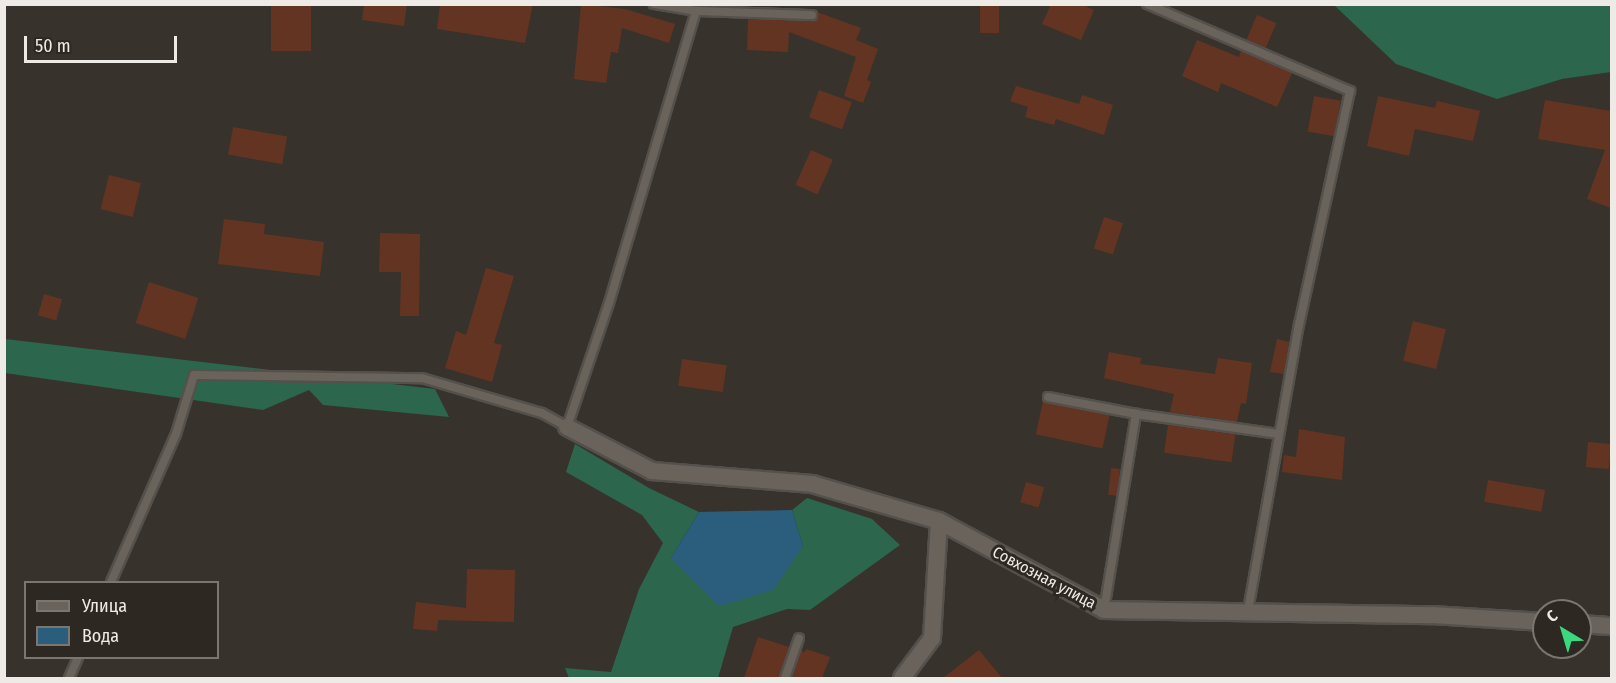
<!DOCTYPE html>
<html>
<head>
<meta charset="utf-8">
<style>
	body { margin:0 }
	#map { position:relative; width:1616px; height:683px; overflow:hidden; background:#37322b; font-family:"Fira Sans Condensed",sans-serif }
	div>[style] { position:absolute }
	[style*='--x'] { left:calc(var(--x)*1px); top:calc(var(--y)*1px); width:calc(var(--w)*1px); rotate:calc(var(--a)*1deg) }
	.forest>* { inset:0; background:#2b664d }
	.water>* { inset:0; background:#2b5e7c }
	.building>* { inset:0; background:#643423; transform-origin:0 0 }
	.roads { filter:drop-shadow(2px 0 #54504b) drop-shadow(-2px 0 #54504b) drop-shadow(0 2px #54504b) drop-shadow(0 -2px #54504b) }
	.lane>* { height:8px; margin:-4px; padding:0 4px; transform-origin:4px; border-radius:4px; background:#69635c }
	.street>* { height:16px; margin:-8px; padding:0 8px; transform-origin:8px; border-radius:8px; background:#69635c }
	span { translate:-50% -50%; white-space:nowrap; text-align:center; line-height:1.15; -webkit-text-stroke:6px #2d2822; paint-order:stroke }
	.street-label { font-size:16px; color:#eeebe7 }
	.frame { position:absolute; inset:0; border:6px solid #eeebe7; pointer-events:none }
	.legend { position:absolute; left:24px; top:581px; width:195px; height:78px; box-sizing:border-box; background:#2d2822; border:2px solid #7a7671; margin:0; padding:8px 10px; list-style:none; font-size:18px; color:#eeebe7 }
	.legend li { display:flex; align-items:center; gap:12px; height:30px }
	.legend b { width:30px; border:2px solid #7a7671 }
	.north { position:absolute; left:1532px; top:599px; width:60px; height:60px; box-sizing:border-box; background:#2d2822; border:2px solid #7a7671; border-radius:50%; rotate:322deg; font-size:16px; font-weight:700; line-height:24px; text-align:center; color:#eeebe7 }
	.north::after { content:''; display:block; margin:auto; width:21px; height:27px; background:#3ad87f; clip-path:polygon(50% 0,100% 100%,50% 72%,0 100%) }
	.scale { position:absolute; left:24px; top:36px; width:153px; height:27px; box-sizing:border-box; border:3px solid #eeebe7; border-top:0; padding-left:8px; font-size:18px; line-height:21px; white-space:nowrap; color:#eeebe7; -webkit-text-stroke:4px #2d2822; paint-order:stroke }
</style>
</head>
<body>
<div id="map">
	<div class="forest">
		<div style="clip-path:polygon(1334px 5px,1611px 5px,1611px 72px,1562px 79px,1497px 99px,1396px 64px)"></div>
		<div style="clip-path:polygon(5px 339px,435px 389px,449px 417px,323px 405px,309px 390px,263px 410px,5px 373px)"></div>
		<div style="clip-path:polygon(575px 444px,649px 488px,699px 512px,671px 558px,803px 546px,792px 510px,807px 498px,872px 519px,900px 545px,810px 610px,787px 609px,733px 627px,718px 678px,569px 678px,565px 668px,611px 672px,639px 589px,663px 543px,642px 515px,566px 472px)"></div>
	</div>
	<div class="water">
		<div style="clip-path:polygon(792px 510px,803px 546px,773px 590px,719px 606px,671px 558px,699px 512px)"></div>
	</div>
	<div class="building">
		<div style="left:271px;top:4px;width:40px;height:47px"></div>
		<div style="clip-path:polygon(364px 4px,407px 4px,404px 26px,362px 20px)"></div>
		<div style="clip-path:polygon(440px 4px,533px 4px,525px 43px,437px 29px)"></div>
		<div style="clip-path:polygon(581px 4px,625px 9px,675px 24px,669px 43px,622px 28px,618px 53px,611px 52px,606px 83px,574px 79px)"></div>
		<div style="left:980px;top:4px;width:19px;height:29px"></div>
		<div style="clip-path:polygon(1051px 4px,1081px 4px,1094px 10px,1081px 40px,1042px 24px)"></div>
		<div style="clip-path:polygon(817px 12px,861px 28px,856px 40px,878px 49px,867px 80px,871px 82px,863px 103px,844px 96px,856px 57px,789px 32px,788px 52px,747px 50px,748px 19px,812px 21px,818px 18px)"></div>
		<div style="left:1257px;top:15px;width:21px;height:27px;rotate:23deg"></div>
		<div style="clip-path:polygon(1197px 40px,1239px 57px,1241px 51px,1292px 73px,1277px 107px,1221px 83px,1218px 92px,1182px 76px)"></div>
		<div style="clip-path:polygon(1016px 86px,1079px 104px,1082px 95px,1113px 105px,1104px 135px,1056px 119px,1054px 125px,1025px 117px,1028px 107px,1010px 101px)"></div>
		<div style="left:819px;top:90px;width:35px;height:29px;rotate:20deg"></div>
		<div style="left:1314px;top:96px;width:27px;height:36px;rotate:10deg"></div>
		<div style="clip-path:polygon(1378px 96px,1435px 108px,1437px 101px,1480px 111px,1473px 141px,1415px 129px,1409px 156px,1367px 146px)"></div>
		<div style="clip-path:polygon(1545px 100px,1611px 111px,1611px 208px,1587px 199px,1605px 150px,1538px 139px)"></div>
		<div style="left:233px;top:127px;width:55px;height:28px;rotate:10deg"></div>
		<div style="left:811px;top:150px;width:24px;height:38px;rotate:24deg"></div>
		<div style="left:109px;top:175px;width:33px;height:35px;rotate:14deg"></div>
		<div style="left:1104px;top:217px;width:20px;height:33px;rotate:18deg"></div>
		<div style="clip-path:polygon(224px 219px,265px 224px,264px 234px,324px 242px,320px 276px,218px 264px)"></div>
		<div style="clip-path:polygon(380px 233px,420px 234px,419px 316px,400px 316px,401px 272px,379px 272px)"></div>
		<div style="clip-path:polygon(486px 268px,514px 276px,494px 343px,502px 345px,492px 382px,445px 368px,456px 331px,466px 335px)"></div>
		<div style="left:149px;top:282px;width:52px;height:43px;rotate:18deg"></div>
		<div style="left:44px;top:294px;width:19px;height:22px;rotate:16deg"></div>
		<div style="left:1413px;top:321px;width:34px;height:41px;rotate:14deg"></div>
		<div style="clip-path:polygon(1277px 339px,1289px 342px,1284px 374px,1270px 372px)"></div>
		<div style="clip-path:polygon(1109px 352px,1141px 358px,1140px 364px,1215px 374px,1218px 358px,1252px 363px,1246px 404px,1241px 403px,1237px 422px,1170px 412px,1174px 394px,1104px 378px)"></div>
		<div style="left:682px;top:359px;width:45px;height:27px;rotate:8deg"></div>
		<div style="left:1043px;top:401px;width:68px;height:34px;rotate:12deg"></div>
		<div style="left:1168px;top:425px;width:68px;height:28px;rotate:8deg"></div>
		<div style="clip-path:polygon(1299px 429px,1345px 437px,1342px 480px,1282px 472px,1284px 455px,1296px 457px)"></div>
		<div style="left:1588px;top:442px;width:23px;height:25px;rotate:5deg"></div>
		<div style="left:1111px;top:468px;width:9px;height:27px;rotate:6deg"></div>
		<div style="left:1488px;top:480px;width:58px;height:22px;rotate:10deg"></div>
		<div style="left:1026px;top:482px;width:19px;height:21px;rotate:16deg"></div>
		<div style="clip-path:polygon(467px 569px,515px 570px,514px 622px,438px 620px,437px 631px,413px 629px,416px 602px,466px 608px)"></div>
		<div style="clip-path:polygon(758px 637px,789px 647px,779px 678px,744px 678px)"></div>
		<div style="clip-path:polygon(806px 649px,830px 657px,822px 678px,792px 678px,801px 651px,805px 652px)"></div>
		<div style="clip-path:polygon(979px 650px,1002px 678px,943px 678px)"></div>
	</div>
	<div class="roads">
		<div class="lane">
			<div style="--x:1147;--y:4;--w:221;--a:23.2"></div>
			<div style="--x:1350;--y:91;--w:239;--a:102.3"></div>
			<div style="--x:1299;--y:324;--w:291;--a:100.1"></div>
			<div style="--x:696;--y:11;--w:116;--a:2"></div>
			<div style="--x:1048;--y:397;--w:90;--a:10.9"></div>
			<div style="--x:1136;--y:414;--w:144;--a:8"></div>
			<div style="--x:111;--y:582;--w:162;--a:-66.3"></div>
			<div style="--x:176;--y:434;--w:62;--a:-73"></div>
			<div style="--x:194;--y:375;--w:228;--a:0.8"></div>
			<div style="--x:422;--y:378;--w:125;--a:16.3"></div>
			<div style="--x:542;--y:413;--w:29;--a:29"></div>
			<div style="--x:567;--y:427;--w:131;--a:-71.3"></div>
			<div style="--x:609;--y:303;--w:305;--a:-73.4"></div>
			<div style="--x:696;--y:11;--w:43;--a:-170.5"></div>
			<div style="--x:1104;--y:610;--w:199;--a:-80.7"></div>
			<div style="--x:69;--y:678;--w:22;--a:-66"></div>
			<div style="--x:785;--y:678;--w:42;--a:-70.7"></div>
		</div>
		<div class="street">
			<div style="--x:567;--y:427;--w:96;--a:27.4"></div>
			<div style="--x:652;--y:471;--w:161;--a:4.6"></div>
			<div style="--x:812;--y:484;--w:132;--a:16.2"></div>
			<div style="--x:939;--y:521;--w:187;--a:28.3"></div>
			<div style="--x:1104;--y:610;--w:328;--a:0.9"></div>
			<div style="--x:1432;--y:615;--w:112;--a:3.6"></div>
			<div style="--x:1580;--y:624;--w:32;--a:4"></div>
			<div style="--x:902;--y:678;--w:50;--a:-53.1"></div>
			<div style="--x:932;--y:638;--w:117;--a:-86.6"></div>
		</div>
	</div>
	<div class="street-label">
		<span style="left:1044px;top:578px;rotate:28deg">Совхозная улица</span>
	</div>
	<div class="frame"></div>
	<ul class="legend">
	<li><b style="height:8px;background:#69635c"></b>Улица</li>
	<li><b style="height:16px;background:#2b5e7c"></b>Вода</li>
	</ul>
	<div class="north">С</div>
	<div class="scale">50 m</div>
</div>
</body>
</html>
